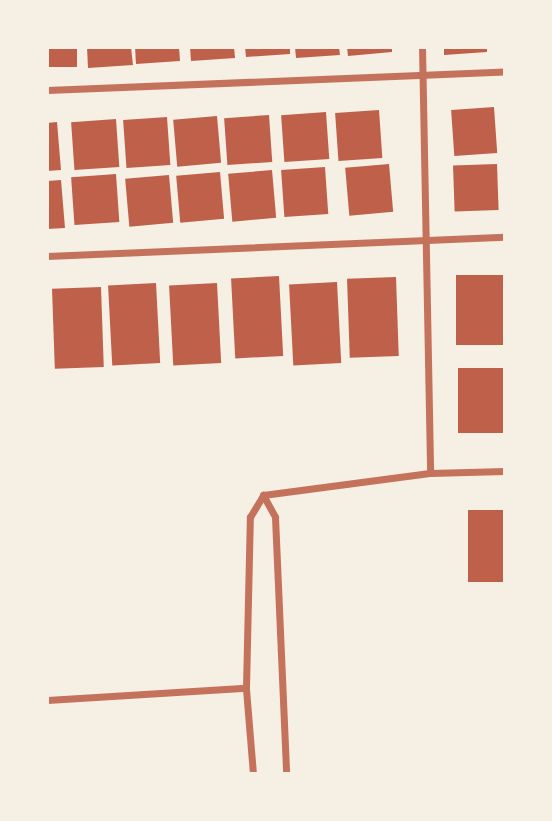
<!DOCTYPE html>
<html>
<head>
<meta charset="utf-8">
<style>
	body { margin:0 }
	#map { position:relative; width:552px; height:821px; overflow:hidden; background:#f6efe4; font-family:"IBM Plex Sans",sans-serif }
	div>[style] { position:absolute }
	[style*='--x'] { left:calc(var(--x)*1px); top:calc(var(--y)*1px); width:calc(var(--w)*1px); rotate:calc(var(--a)*1deg) }
	.building>* { inset:0; background:#bf614a; transform-origin:0 0 }
	.minor>* { height:7px; margin:-3.5px; padding:0 3.5px; transform-origin:3.5px; border-radius:3.5px; background:#c5725c }
	span { translate:-50% -50%; white-space:nowrap; text-align:center; line-height:1.15; -webkit-text-stroke:7px #f6efe4; paint-order:stroke }
	.frame { position:absolute; inset:0; border:49px solid #f6efe4; pointer-events:none }
</style>
</head>
<body>
<div id="map">
	<div class="building">
		<div style="left:47px;top:47px;width:30px;height:20px"></div>
		<div style="clip-path:polygon(87px 47px,131px 47px,133px 65px,88px 68px)"></div>
		<div style="clip-path:polygon(135px 47px,179px 47px,180px 61px,136px 64px)"></div>
		<div style="clip-path:polygon(190px 47px,234px 47px,235px 58px,191px 61px)"></div>
		<div style="clip-path:polygon(245px 47px,290px 47px,290px 54px,246px 57px)"></div>
		<div style="clip-path:polygon(295px 47px,339px 47px,340px 55px,296px 58px)"></div>
		<div style="clip-path:polygon(347px 47px,392px 47px,392px 52px,348px 56px)"></div>
		<div style="clip-path:polygon(444px 47px,487px 47px,487px 52px,444px 55px)"></div>
		<div style="left:494px;top:107px;width:46px;height:43px;rotate:86deg"></div>
		<div style="left:379px;top:110px;width:48px;height:44px;rotate:86deg"></div>
		<div style="left:326px;top:112px;width:47px;height:45px;rotate:86deg"></div>
		<div style="left:269px;top:115px;width:47px;height:45px;rotate:86deg"></div>
		<div style="left:217px;top:116px;width:47px;height:44px;rotate:85deg"></div>
		<div style="left:167px;top:117px;width:48px;height:44px;rotate:86deg"></div>
		<div style="left:116px;top:119px;width:48px;height:45px;rotate:86deg"></div>
		<div style="clip-path:polygon(57px 122px,61px 170px,47px 171px,47px 123px)"></div>
		<div style="left:389px;top:164px;width:48px;height:44px;rotate:85deg"></div>
		<div style="left:497px;top:164px;width:46px;height:44px;rotate:88deg"></div>
		<div style="left:325px;top:167px;width:47px;height:44px;rotate:86deg"></div>
		<div style="left:272px;top:170px;width:48px;height:44px;rotate:85deg"></div>
		<div style="left:220px;top:172px;width:47px;height:44px;rotate:85deg"></div>
		<div style="left:116px;top:174px;width:48px;height:45px;rotate:86deg"></div>
		<div style="left:169px;top:175px;width:48px;height:44px;rotate:85deg"></div>
		<div style="clip-path:polygon(61px 180px,65px 228px,47px 229px,47px 181px)"></div>
		<div style="left:505px;top:275px;width:70px;height:49px;rotate:90deg"></div>
		<div style="left:279px;top:276px;width:80px;height:48px;rotate:87deg"></div>
		<div style="left:396px;top:277px;width:79px;height:49px;rotate:88deg"></div>
		<div style="left:337px;top:282px;width:81px;height:48px;rotate:87deg"></div>
		<div style="left:156px;top:283px;width:80px;height:48px;rotate:87deg"></div>
		<div style="left:217px;top:283px;width:80px;height:48px;rotate:87deg"></div>
		<div style="left:101px;top:287px;width:80px;height:49px;rotate:88deg"></div>
		<div style="left:505px;top:368px;width:65px;height:47px;rotate:90deg"></div>
		<div style="left:505px;top:510px;width:72px;height:37px;rotate:90deg"></div>
	</div>
	<div class="minor">
		<div style="--x:422;--y:47;--w:426;--a:88.9"></div>
		<div style="--x:47;--y:90;--w:458;--a:-2.3"></div>
		<div style="--x:47;--y:256;--w:458;--a:-2.4"></div>
		<div style="--x:263;--y:495;--w:25;--a:61"></div>
		<div style="--x:275;--y:517;--w:257;--a:87.5"></div>
		<div style="--x:263;--y:495;--w:168;--a:-7.5"></div>
		<div style="--x:430;--y:473;--w:75;--a:-1.5"></div>
		<div style="--x:47;--y:700;--w:199;--a:-3.5"></div>
		<div style="--x:253;--y:774;--w:86;--a:-94.7"></div>
		<div style="--x:246;--y:688;--w:171;--a:-88.7"></div>
		<div style="--x:250;--y:517;--w:26;--a:-59"></div>
	</div>
	<div class="frame"></div>
</div>
</body>
</html>
